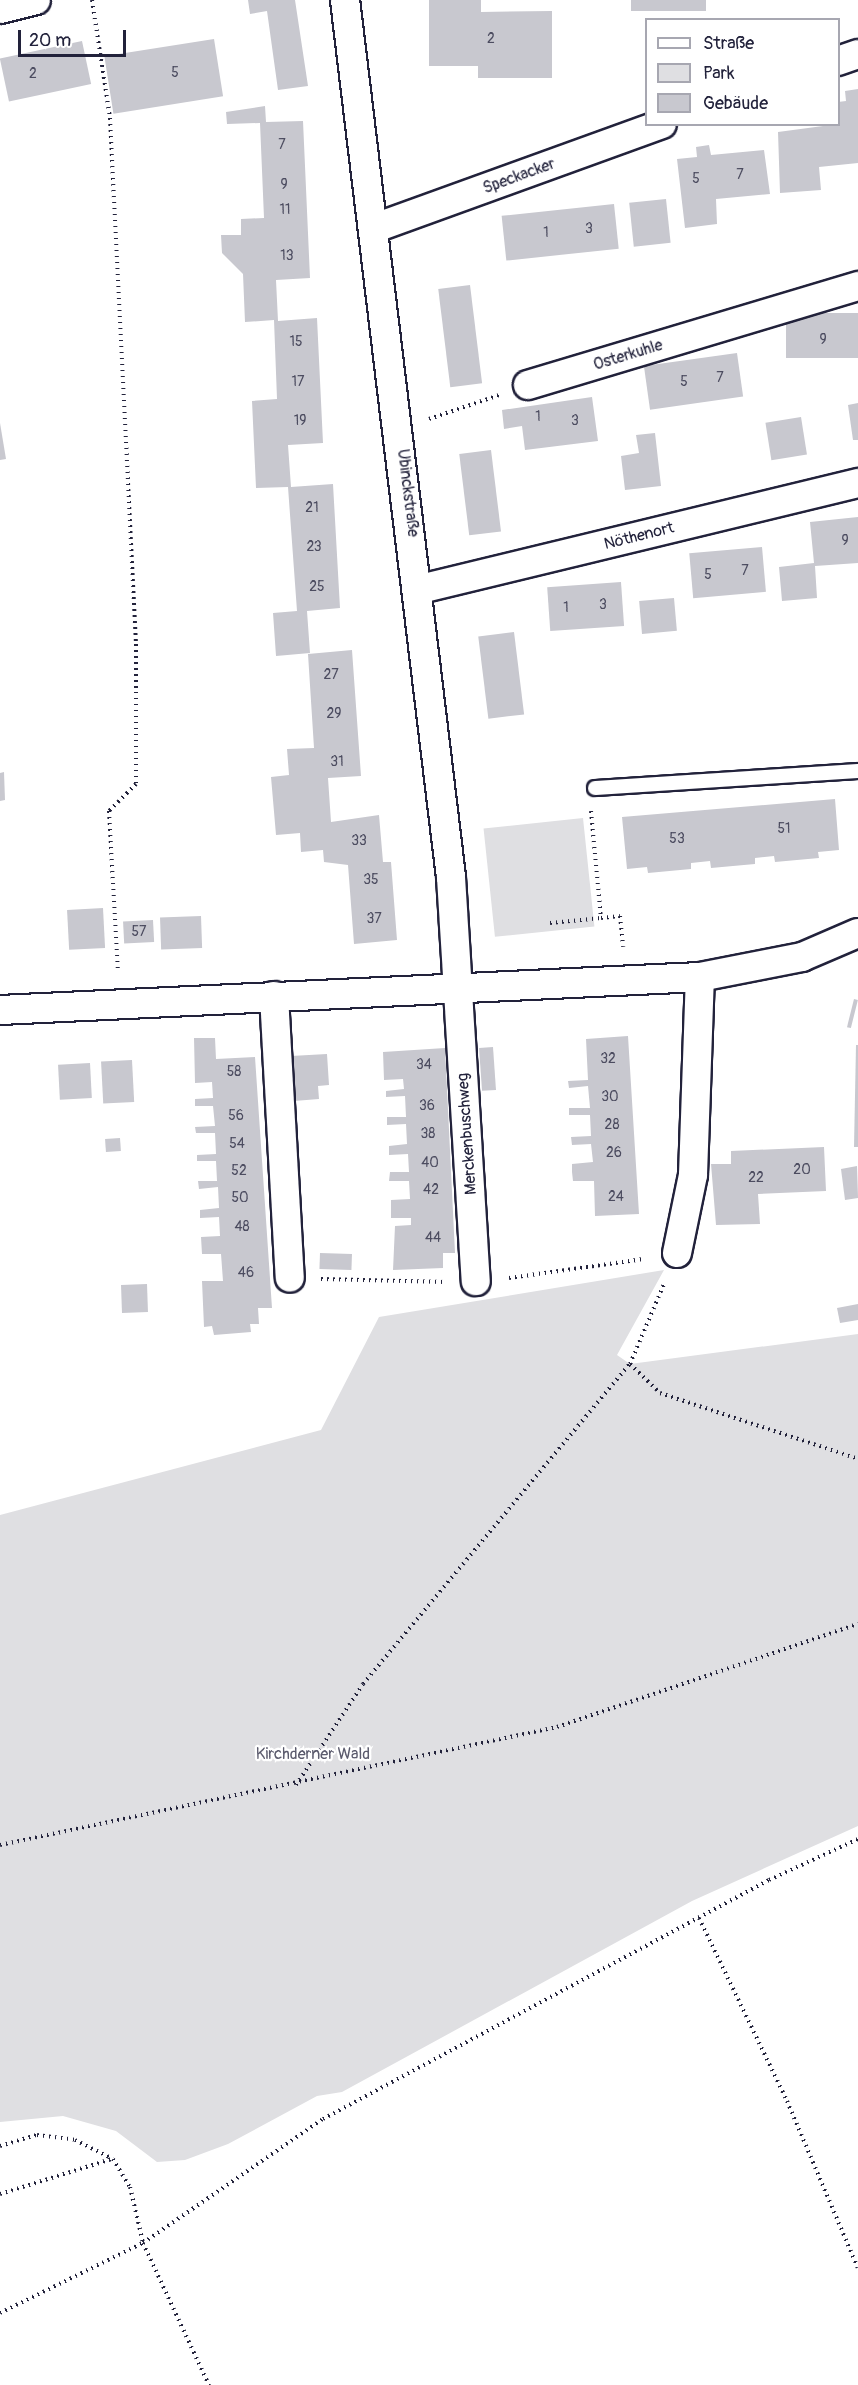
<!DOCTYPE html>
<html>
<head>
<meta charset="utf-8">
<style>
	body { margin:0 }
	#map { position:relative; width:858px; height:2385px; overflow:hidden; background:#fff; font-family:Pangolin,sans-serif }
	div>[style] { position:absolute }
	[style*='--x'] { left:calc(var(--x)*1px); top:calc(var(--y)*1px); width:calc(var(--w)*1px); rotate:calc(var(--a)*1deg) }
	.green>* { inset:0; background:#dfdfe2; transform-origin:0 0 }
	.building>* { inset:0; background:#c8c8cf; transform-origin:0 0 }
	.path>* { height:4px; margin-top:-2px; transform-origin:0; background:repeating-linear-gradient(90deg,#22223b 0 1.5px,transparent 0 6px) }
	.roads { filter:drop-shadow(2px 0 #22223b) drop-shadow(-2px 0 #22223b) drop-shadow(0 2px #22223b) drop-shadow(0 -2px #22223b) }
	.lane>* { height:14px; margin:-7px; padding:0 7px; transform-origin:7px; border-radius:7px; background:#fff }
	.street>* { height:28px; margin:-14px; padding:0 14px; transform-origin:14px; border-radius:14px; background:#fff }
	span { translate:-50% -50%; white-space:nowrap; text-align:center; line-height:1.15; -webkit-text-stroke:4.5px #fff; paint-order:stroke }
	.number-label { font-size:14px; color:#4c4c60 }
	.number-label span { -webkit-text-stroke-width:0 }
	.street-label { font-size:16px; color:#22223b }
	.park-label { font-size:16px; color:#5b5b6d }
	.legend { position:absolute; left:645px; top:18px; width:195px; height:108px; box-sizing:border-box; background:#fff; border:2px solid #a7a7b1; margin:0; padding:8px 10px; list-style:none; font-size:18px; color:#22223b }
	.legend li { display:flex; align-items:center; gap:12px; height:30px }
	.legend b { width:30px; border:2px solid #a7a7b1 }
	.scale { position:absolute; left:18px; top:30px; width:108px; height:27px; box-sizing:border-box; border:3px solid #22223b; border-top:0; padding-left:8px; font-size:18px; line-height:21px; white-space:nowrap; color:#22223b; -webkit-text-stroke:4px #fff; paint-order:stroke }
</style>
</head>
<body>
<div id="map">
	<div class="green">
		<div style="left:583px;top:818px;width:109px;height:100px;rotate:84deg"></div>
		<div style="clip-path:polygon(664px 1270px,617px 1355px,630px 1364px,858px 1334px,858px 1826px,692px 1901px,342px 2092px,317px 2096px,228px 2144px,185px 2160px,157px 2162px,116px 2131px,63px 2116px,0 2122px,0 1515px,321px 1430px,379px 1317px)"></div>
	</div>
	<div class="building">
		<div style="clip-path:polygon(248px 0,295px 0,308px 86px,278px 90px,267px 11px,250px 14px)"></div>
		<div style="clip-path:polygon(429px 0,481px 0,481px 12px,552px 11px,552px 78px,478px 78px,478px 66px,429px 66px)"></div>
		<div style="left:631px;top:0;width:75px;height:11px"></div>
		<div style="left:214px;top:39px;width:58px;height:111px;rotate:81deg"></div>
		<div style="left:82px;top:41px;width:44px;height:84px;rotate:78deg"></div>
		<div style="clip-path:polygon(858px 89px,858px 163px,819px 167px,821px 190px,780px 193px,778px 132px,838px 124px,838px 102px,846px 101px,845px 91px)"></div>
		<div style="clip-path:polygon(265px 106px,266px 122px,303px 121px,310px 278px,276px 280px,278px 321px,317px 318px,323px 443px,288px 445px,291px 487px,333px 484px,340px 608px,307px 611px,310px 653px,276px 656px,273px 613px,297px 611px,288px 487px,256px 488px,252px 401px,277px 399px,274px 320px,245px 322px,243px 274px,222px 253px,221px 235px,241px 235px,241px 219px,264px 218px,260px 123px,227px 124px,226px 112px)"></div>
		<div style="clip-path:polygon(709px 145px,711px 155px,764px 150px,770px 194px,716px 199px,717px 224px,685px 228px,677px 159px,697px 157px,696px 147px)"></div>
		<div style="left:666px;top:199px;width:44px;height:37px;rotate:84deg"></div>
		<div style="left:614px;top:204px;width:45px;height:113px;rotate:84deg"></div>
		<div style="left:470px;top:285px;width:99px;height:32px;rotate:83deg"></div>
		<div style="left:858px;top:313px;width:45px;height:72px;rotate:90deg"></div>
		<div style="left:737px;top:353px;width:44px;height:94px;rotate:82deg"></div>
		<div style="clip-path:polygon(592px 397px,598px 441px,525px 450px,522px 426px,504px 429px,502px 410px)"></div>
		<div style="clip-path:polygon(858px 403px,858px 440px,853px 440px,848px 405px)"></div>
		<div style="left:801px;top:417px;width:38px;height:36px;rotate:81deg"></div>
		<div style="clip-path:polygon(0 423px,6px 459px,0 460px)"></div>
		<div style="clip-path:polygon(655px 433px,661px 486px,625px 490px,621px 456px,639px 453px,636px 435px)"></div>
		<div style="left:491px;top:450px;width:82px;height:32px;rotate:83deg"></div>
		<div style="clip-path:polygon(858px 517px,858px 563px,815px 566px,817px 598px,782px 601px,779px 567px,814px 563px,810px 522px)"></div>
		<div style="left:762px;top:547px;width:45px;height:73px;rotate:85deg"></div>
		<div style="left:621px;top:582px;width:44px;height:74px;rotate:86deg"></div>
		<div style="left:674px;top:598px;width:33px;height:35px;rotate:85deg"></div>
		<div style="left:514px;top:632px;width:83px;height:36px;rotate:83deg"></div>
		<div style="clip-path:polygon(352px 650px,361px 776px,328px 778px,331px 822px,379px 815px,383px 862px,391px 862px,397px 940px,354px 944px,348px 865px,324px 862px,323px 850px,301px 852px,300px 833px,276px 835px,271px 777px,289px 775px,287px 749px,314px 748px,308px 654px)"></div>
		<div style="clip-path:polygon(4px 772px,5px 800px,0 801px,0 773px)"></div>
		<div style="clip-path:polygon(835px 799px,839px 850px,818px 852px,819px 858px,775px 862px,774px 856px,755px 858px,755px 864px,711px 868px,710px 861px,691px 863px,691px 869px,648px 873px,647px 867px,627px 869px,622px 817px)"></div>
		<div style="left:103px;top:908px;width:40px;height:36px;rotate:87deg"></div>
		<div style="left:201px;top:916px;width:32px;height:41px;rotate:88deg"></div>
		<div style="left:153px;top:920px;width:22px;height:30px;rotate:87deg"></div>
		<div style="left:854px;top:999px;width:4px;height:29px;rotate:14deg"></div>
		<div style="clip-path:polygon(628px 1036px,639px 1214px,595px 1216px,594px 1181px,573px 1181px,572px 1172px,572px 1164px,593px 1162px,591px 1144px,572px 1145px,571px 1137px,591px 1136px,590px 1115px,569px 1115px,569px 1108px,590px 1108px,588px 1086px,569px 1088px,568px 1081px,588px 1080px,586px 1039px)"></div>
		<div style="clip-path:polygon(194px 1038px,215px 1038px,216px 1059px,255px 1057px,272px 1308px,258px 1308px,259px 1324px,250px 1324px,251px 1332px,214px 1335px,212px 1326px,204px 1327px,202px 1281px,223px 1281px,221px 1254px,202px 1254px,201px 1237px,220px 1236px,219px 1217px,200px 1218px,200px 1210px,219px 1208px,218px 1187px,199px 1189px,198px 1181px,217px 1181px,216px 1161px,197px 1161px,197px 1155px,216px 1154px,215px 1133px,196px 1133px,195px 1127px,215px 1126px,213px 1106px,195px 1106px,195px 1099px,213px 1098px,212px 1082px,195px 1083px)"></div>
		<div style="clip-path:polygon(858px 1045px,858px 1147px,854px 1147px,856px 1045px)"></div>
		<div style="left:493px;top:1047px;width:43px;height:14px;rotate:86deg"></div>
		<div style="clip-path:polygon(445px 1048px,455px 1253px,443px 1253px,443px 1268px,393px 1270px,395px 1226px,411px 1225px,411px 1218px,391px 1218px,391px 1200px,410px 1199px,409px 1181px,389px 1181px,390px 1172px,409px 1172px,408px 1154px,389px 1155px,389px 1146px,407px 1144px,406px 1124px,387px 1125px,387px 1117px,406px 1117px,405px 1096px,386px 1097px,386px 1091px,404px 1089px,403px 1079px,384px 1080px,383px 1052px)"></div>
		<div style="clip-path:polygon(327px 1054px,329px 1085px,318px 1086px,319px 1099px,294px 1101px,291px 1056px)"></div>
		<div style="left:132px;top:1060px;width:42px;height:31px;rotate:87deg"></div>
		<div style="left:90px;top:1063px;width:35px;height:32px;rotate:87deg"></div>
		<div style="left:120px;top:1138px;width:13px;height:15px;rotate:86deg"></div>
		<div style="clip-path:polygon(824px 1147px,826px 1191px,758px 1194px,760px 1224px,716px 1225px,711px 1164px,731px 1164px,731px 1151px)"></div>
		<div style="clip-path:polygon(857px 1166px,858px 1198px,845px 1200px,841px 1169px)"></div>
		<div style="left:320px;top:1253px;width:32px;height:16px;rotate:2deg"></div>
		<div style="left:147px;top:1284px;width:28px;height:26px;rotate:88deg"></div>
		<div style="clip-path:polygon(858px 1304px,858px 1320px,840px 1323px,837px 1308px)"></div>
	</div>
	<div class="path">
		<div style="--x:92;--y:0;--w:119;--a:81.3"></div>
		<div style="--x:110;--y:118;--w:527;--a:87.17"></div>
		<div style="--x:136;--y:644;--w:140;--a:90"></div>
		<div style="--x:136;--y:784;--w:38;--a:135"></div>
		<div style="--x:109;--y:811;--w:162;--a:86.8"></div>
		<div style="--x:429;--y:419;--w:74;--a:-18.9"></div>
		<div style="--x:591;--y:811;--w:107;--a:84.7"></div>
		<div style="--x:601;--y:918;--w:19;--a:-6"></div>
		<div style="--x:620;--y:916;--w:31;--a:84"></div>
		<div style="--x:550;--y:923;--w:51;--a:-5.6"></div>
		<div style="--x:509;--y:1278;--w:136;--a:-8"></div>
		<div style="--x:321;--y:1279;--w:124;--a:1.4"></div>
		<div style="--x:630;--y:1364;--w:42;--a:44"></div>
		<div style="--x:660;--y:1393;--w:209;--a:18.4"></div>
		<div style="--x:296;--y:1785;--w:121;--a:-56.4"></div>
		<div style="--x:363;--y:1684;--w:417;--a:-50.2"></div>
		<div style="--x:630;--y:1364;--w:87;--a:-67"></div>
		<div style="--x:0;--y:1845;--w:569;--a:-11.96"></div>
		<div style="--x:557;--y:1727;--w:318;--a:-18.9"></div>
		<div style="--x:699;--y:1918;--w:203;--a:64.3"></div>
		<div style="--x:787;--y:2101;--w:181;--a:67"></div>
		<div style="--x:0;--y:2146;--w:39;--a:-17"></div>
		<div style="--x:37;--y:2135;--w:38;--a:7"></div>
		<div style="--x:75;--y:2140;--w:42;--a:26.6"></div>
		<div style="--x:113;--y:2159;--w:33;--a:59"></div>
		<div style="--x:130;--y:2187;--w:57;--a:76.9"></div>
		<div style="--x:143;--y:2243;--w:157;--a:65.1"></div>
		<div style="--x:0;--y:2194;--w:117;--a:-17.4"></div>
		<div style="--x:0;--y:2313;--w:159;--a:-26.1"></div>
		<div style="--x:143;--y:2243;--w:219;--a:-34.6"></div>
		<div style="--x:323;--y:2119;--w:506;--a:-28.19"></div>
		<div style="--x:769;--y:1880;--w:98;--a:-24.7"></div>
	</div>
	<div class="roads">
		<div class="lane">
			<div style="--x:595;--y:788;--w:264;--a:-3.7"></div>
		</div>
		<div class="street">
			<div style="--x:345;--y:0;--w:883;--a:83.11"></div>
			<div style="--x:451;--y:877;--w:405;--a:86.5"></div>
			<div style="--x:0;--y:9;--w:37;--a:-14"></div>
			<div style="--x:838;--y:61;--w:21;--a:-19"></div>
			<div style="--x:375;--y:228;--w:305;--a:-19.9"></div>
			<div style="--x:528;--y:385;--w:345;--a:-16.7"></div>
			<div style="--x:420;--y:589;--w:451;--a:-13.6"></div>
			<div style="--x:274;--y:996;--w:282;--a:86.8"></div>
			<div style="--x:0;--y:1010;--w:701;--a:-2.7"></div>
			<div style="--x:700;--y:977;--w:104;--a:-11.1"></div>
			<div style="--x:802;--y:957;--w:61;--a:-23.2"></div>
			<div style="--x:677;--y:1253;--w:80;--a:-78.4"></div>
			<div style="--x:693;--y:1175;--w:198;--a:-88"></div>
		</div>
	</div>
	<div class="number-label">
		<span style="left:491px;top:39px">2</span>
		<span style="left:175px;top:73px">5</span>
		<span style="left:33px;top:74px">2</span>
		<span style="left:282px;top:145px">7</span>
		<span style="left:740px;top:175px">7</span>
		<span style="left:696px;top:179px">5</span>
		<span style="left:284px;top:185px">9</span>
		<span style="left:285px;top:210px">11</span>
		<span style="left:589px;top:229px">3</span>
		<span style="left:546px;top:233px">1</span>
		<span style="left:287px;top:256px">13</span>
		<span style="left:823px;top:340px">9</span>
		<span style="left:296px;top:342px">15</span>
		<span style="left:720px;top:378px">7</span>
		<span style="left:298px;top:382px">17</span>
		<span style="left:684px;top:382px">5</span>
		<span style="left:538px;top:417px">1</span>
		<span style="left:300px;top:421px">19</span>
		<span style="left:575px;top:421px">3</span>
		<span style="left:312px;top:508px">21</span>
		<span style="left:845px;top:541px">9</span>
		<span style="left:314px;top:547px">23</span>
		<span style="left:745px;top:571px">7</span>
		<span style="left:708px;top:575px">5</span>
		<span style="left:317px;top:587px">25</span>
		<span style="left:603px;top:605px">3</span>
		<span style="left:566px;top:608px">1</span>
		<span style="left:331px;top:675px">27</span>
		<span style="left:334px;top:714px">29</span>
		<span style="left:337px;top:762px">31</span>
		<span style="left:784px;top:829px">51</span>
		<span style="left:677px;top:839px">53</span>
		<span style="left:359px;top:841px">33</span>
		<span style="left:371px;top:880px">35</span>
		<span style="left:374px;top:919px">37</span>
		<span style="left:139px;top:932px">57</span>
		<span style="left:608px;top:1059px">32</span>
		<span style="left:424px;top:1065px">34</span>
		<span style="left:234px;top:1072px">58</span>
		<span style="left:610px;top:1097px">30</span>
		<span style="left:427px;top:1106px">36</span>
		<span style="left:236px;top:1116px">56</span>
		<span style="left:612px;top:1125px">28</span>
		<span style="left:428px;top:1134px">38</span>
		<span style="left:237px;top:1144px">54</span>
		<span style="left:614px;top:1153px">26</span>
		<span style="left:430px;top:1163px">40</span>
		<span style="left:802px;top:1170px">20</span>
		<span style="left:239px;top:1171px">52</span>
		<span style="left:756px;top:1178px">22</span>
		<span style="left:431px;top:1190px">42</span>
		<span style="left:616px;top:1197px">24</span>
		<span style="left:240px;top:1198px">50</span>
		<span style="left:242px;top:1227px">48</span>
		<span style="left:433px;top:1238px">44</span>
		<span style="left:246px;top:1273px">46</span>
	</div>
	<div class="street-label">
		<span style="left:519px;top:176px;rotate:-20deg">Speckacker</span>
		<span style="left:628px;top:355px;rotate:-17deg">Osterkuhle</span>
		<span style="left:408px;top:493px;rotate:83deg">Ubinckstraße</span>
		<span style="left:639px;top:536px;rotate:-14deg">Nöthenort</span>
		<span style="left:467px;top:1134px;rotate:-94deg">Merckenbuschweg</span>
	</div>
	<div class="park-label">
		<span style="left:313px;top:1754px">Kirchderner Wald</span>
	</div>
	<ul class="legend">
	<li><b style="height:8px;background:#fff"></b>Straße</li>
	<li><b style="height:16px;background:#dfdfe2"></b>Park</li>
	<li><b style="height:16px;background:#c8c8cf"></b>Gebäude</li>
	</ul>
	<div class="scale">20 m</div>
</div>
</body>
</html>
